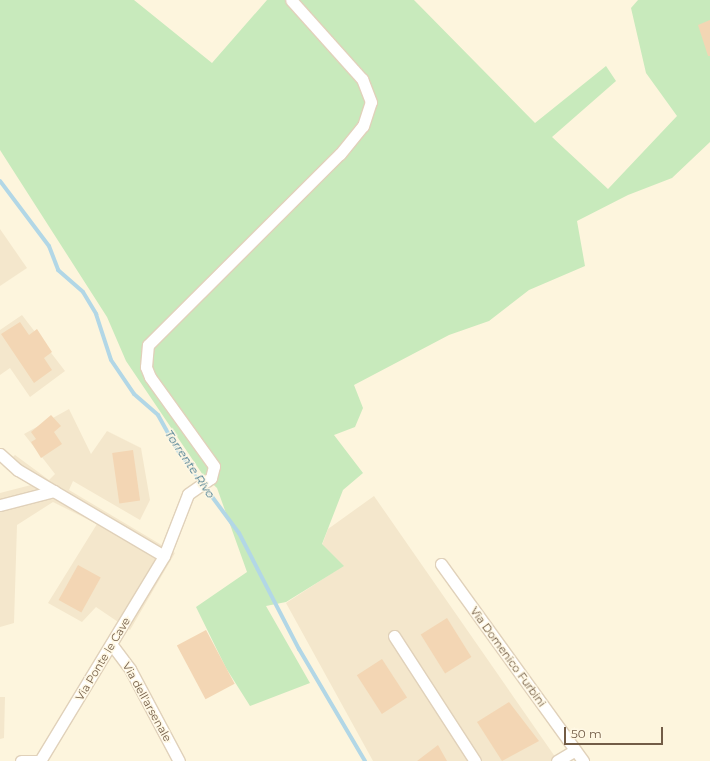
<!DOCTYPE html>
<html>
<head>
<meta charset="utf-8">
<style>
	body { margin:0 }
	#map { position:relative; width:710px; height:761px; overflow:hidden; background:#fdf5dd; font-family:Montserrat,sans-serif }
	div>[style] { position:absolute }
	[style*='--x'] { left:calc(var(--x)*1px); top:calc(var(--y)*1px); width:calc(var(--w)*1px); rotate:calc(var(--a)*1deg) }
	.residential>* { inset:0; background:#f4e7cc }
	.green>* { inset:0; background:#c8eabc }
	.stream>* { height:4px; margin:-2px; padding:0 2px; transform-origin:2px; border-radius:2px; background:#b2d7e6 }
	.building>* { inset:0; background:#f3d6b4; transform-origin:0 0 }
	.roads { filter:drop-shadow(1px 0 #e0d1ba) drop-shadow(-1px 0 #e0d1ba) drop-shadow(0 1px #e0d1ba) drop-shadow(0 -1px #e0d1ba) }
	.street>* { height:11px; margin:-5.5px; padding:0 5.5px; transform-origin:5.5px; border-radius:5.5px; background:#fff }
	span { translate:-50% -50%; white-space:nowrap; text-align:center; line-height:1.15; -webkit-text-stroke:3px #fff8e4; paint-order:stroke }
	.street-label { font-size:11px; color:#725c46 }
	.water-label { font-size:12px; color:#42778e; font-style:italic }
	.scale { position:absolute; left:564px; top:727px; width:99px; height:18px; box-sizing:border-box; border:2px solid #725c46; border-top:0; padding-left:5px; font-size:12px; line-height:14px; white-space:nowrap; color:#725c46; -webkit-text-stroke:3px #fff8e4; paint-order:stroke }
</style>
</head>
<body>
<div id="map">
	<div class="residential">
		<div style="clip-path:polygon(0 229px,27px 268px,0 286px)"></div>
		<div style="clip-path:polygon(22px 315px,65px 371px,30px 397px,10px 368px,0 375px,0 330px)"></div>
		<div style="clip-path:polygon(69px 409px,91px 454px,107px 431px,141px 448px,150px 500px,140px 520px,73px 481px,69px 490px,175px 553px,130px 630px,96px 607px,82px 622px,48px 603px,97px 524px,53px 502px,17px 525px,14px 623px,0 627px,0 493px,31px 485px,3px 466px,15px 455px,49px 480px,55px 474px,24px 434px)"></div>
		<div style="clip-path:polygon(374px 496px,558px 761px,373px 761px,286px 603px,343px 566px,322px 545px,328px 529px)"></div>
		<div style="clip-path:polygon(0 697px,5px 697px,4px 738px,0 739px)"></div>
	</div>
	<div class="green">
		<div style="clip-path:polygon(0 0,134px 0,212px 63px,267px 0,414px 0,535px 123px,606px 66px,616px 81px,552px 137px,608px 189px,677px 116px,646px 73px,631px 8px,638px 0,710px 0,710px 142px,672px 178px,628px 195px,577px 221px,585px 266px,529px 290px,489px 321px,449px 335px,354px 385px,363px 408px,355px 427px,334px 435px,363px 473px,343px 490px,322px 544px,344px 566px,286px 602px,266px 606px,310px 683px,250px 706px,226px 668px,196px 607px,247px 572px,217px 488px,203px 475px,126px 361px,107px 317px,0 150px)"></div>
	</div>
	<div class="stream">
		<div style="--x:0;--y:181;--w:81;--a:53"></div>
		<div style="--x:49;--y:246;--w:26;--a:69"></div>
		<div style="--x:58;--y:270;--w:33;--a:41"></div>
		<div style="--x:83;--y:292;--w:26;--a:59"></div>
		<div style="--x:96;--y:314;--w:48;--a:71.9"></div>
		<div style="--x:111;--y:360;--w:41;--a:55.9"></div>
		<div style="--x:134;--y:394;--w:32;--a:41"></div>
		<div style="--x:158;--y:415;--w:38;--a:61"></div>
		<div style="--x:176;--y:448;--w:106;--a:53.5"></div>
		<div style="--x:239;--y:533;--w:131;--a:62.7"></div>
		<div style="--x:299;--y:649;--w:130;--a:59.5"></div>
	</div>
	<div class="building">
		<div style="clip-path:polygon(710px 20px,710px 56px,708px 56px,698px 25px)"></div>
		<div style="clip-path:polygon(20px 322px,29px 335px,37px 329px,52px 352px,44px 358px,52px 370px,34px 383px,1px 334px)"></div>
		<div style="clip-path:polygon(51px 415px,61px 426px,54px 432px,62px 444px,41px 458px,31px 442px,36px 439px,31px 432px)"></div>
		<div style="left:133px;top:450px;width:51px;height:21px;rotate:82deg"></div>
		<div style="left:78px;top:565px;width:26px;height:40px;rotate:29deg"></div>
		<div style="left:447px;top:618px;width:46px;height:31px;rotate:58deg"></div>
		<div style="left:206px;top:630px;width:61px;height:33px;rotate:62deg"></div>
		<div style="left:382px;top:659px;width:46px;height:30px;rotate:57deg"></div>
		<div style="clip-path:polygon(509px 702px,539px 741px,502px 761px,477px 722px)"></div>
		<div style="clip-path:polygon(438px 745px,447px 761px,417px 761px)"></div>
	</div>
	<div class="roads">
		<div class="street">
			<div style="--x:0;--y:454;--w:24;--a:42"></div>
			<div style="--x:18;--y:470;--w:169;--a:30.5"></div>
			<div style="--x:164;--y:556;--w:240;--a:121.2"></div>
			<div style="--x:0;--y:505;--w:56;--a:-14.5"></div>
			<div style="--x:164;--y:556;--w:66;--a:-68.8"></div>
			<div style="--x:188;--y:494;--w:28;--a:-35"></div>
			<div style="--x:211;--y:478;--w:12;--a:-76"></div>
			<div style="--x:214;--y:466;--w:110;--a:-125.7"></div>
			<div style="--x:150;--y:377;--w:11;--a:-112"></div>
			<div style="--x:146;--y:367;--w:22;--a:-85"></div>
			<div style="--x:148;--y:345;--w:271;--a:-44.9"></div>
			<div style="--x:340;--y:154;--w:36;--a:-51"></div>
			<div style="--x:363;--y:126;--w:25;--a:-72"></div>
			<div style="--x:371;--y:102;--w:25;--a:-111"></div>
			<div style="--x:362;--y:79;--w:106;--a:-131.9"></div>
			<div style="--x:441;--y:564;--w:243;--a:54.2"></div>
			<div style="--x:394;--y:636;--w:149;--a:57.1"></div>
			<div style="--x:112;--y:645;--w:30;--a:53"></div>
			<div style="--x:130;--y:669;--w:104;--a:62"></div>
			<div style="--x:21;--y:761;--w:19;--a:0"></div>
			<div style="--x:557;--y:761;--w:21;--a:-31"></div>
		</div>
	</div>
	<div class="street-label">
		<span style="left:508px;top:657px;rotate:54deg">Via Domenico Furbini</span>
		<span style="left:103px;top:659px;rotate:-59deg">Via Ponte le Cave</span>
		<span style="left:147px;top:702px;rotate:61deg">Via dell'arsenale</span>
	</div>
	<div class="water-label">
		<span style="left:190px;top:464px;rotate:56deg">Torrente Rivo</span>
	</div>
	<div class="scale">50 m</div>
</div>
</body>
</html>
